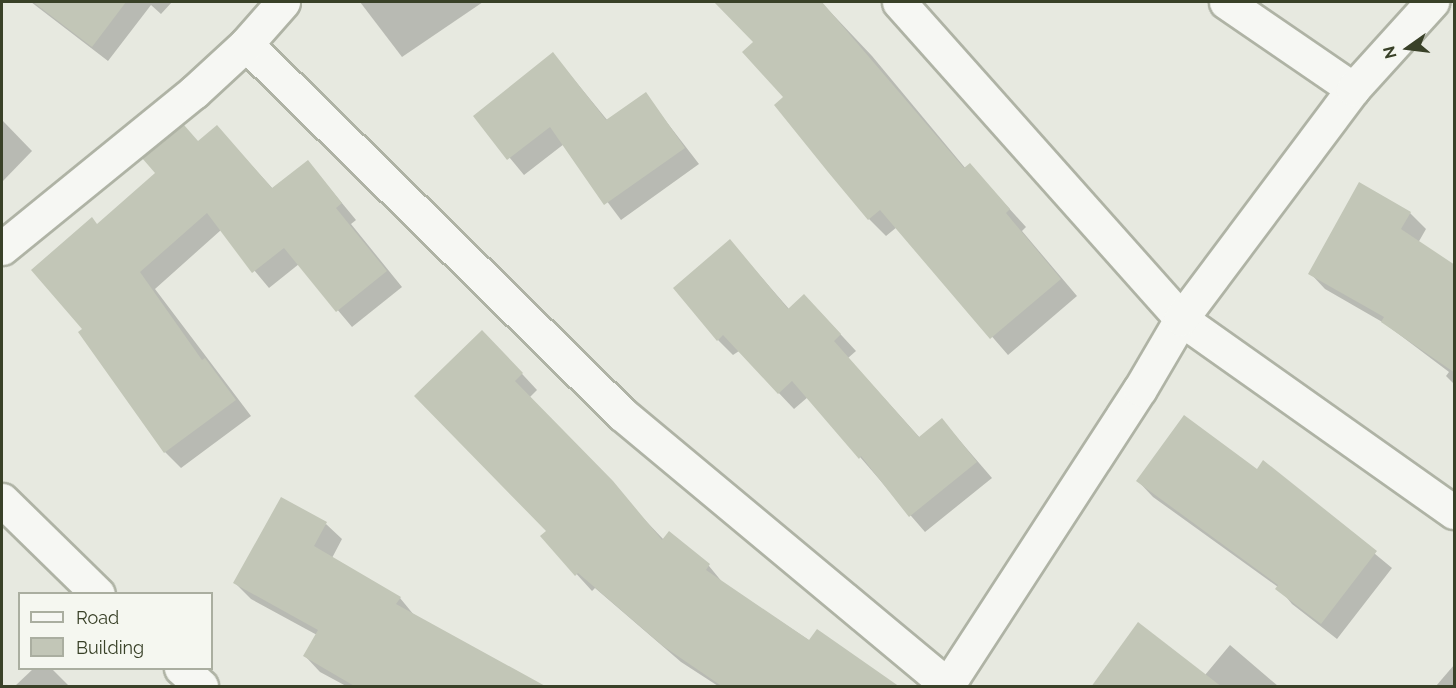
<!DOCTYPE html>
<html>
<head>
<meta charset="utf-8">
<style>
	body { margin:0 }
	#map { position:relative; width:1456px; height:688px; overflow:hidden; background:#e7e9e0; font-family:Raleway,sans-serif }
	div>[style] { position:absolute }
	[style*='--x'] { left:calc(var(--x)*1px); top:calc(var(--y)*1px); width:calc(var(--w)*1px); rotate:calc(var(--a)*1deg) }
	.shadow>* { inset:0; background:#0003 }
	.building>* { inset:0; background:#c2c6b7 }
	.roads { filter:drop-shadow(2px 0 #afb3a5) drop-shadow(-2px 0 #afb3a5) drop-shadow(0 2px #afb3a5) drop-shadow(0 -2px #afb3a5) }
	.minor>* { height:33px; margin:-16.5px; padding:0 16.5px; transform-origin:16.5px; border-radius:16.5px; background:#f6f7f3 }
	span { translate:-50% -50%; white-space:nowrap; text-align:center; line-height:1.15; -webkit-text-stroke:4.5px #f5f7f0; paint-order:stroke }
	.frame { position:absolute; inset:0; border:3px solid #394128; pointer-events:none }
	.legend { position:absolute; left:18px; top:592px; width:195px; height:78px; box-sizing:border-box; background:#f5f7f0; border:2px solid #aaaea0; margin:0; padding:8px 10px; list-style:none; font-size:18px; color:#394128 }
	.legend li { display:flex; align-items:center; gap:12px; height:30px }
	.legend b { width:30px; border:2px solid #aaaea0 }
	.north { position:absolute; left:1378px; top:18px; width:60px; height:60px; -webkit-text-stroke:4px #f5f7f0; paint-order:stroke; rotate:256deg; font-size:16px; font-weight:700; line-height:24px; text-align:center; color:#394128 }
	.north::after { content:''; display:block; margin:auto; width:21px; height:27px; background:#394128; clip-path:polygon(50% 0,100% 100%,50% 72%,0 100%) }
</style>
</head>
<body>
<div id="map">
	<div class="shadow">
		<div style="clip-path:polygon(31px 2px,172px 2px,161px 14px,151px 5px,108px 61px)"></div>
		<div style="clip-path:polygon(360px 2px,483px 2px,402px 57px)"></div>
		<div style="clip-path:polygon(716px 2px,821px 2px,872px 56px,966px 169px,970px 165px,1026px 227px,1022px 231px,1077px 296px,1008px 355px,897px 227px,886px 236px,869px 219px,776px 105px,785px 98px,755px 42px)"></div>
		<div style="clip-path:polygon(553px 54px,608px 121px,645px 94px,699px 164px,621px 220px,564px 144px,524px 175px,475px 116px)"></div>
		<div style="clip-path:polygon(2px 120px,32px 151px,2px 182px)"></div>
		<div style="clip-path:polygon(217px 127px,273px 189px,308px 162px,356px 220px,351px 224px,402px 287px,352px 327px,299px 264px,269px 288px,221px 230px,155px 289px,251px 416px,181px 468px,165px 452px,84px 329px,98px 225px)"></div>
		<div style="clip-path:polygon(1410px 213px,1426px 229px,1418px 243px,1454px 270px,1454px 384px,1446px 376px,1449px 372px,1384px 323px,1325px 289px,1310px 273px)"></div>
		<div style="clip-path:polygon(730px 241px,789px 309px,819px 311px,856px 351px,848px 358px,920px 438px,942px 420px,992px 478px,925px 532px,808px 397px,794px 409px,739px 351px,733px 355px,718px 340px)"></div>
		<div style="clip-path:polygon(498px 348px,537px 390px,529px 398px,664px 540px,709px 566px,723px 583px,878px 686px,718px 686px,681px 662px,595px 588px,592px 591px,542px 536px,548px 531px)"></div>
		<div style="clip-path:polygon(1264px 462px,1392px 568px,1337px 639px,1292px 604px,1278px 587px,1153px 497px,1138px 481px,1257px 471px)"></div>
		<div style="clip-path:polygon(326px 524px,342px 539px,332px 558px,400px 598px,414px 615px,543px 686px,346px 686px,320px 672px,305px 656px,317px 635px,251px 599px,235px 583px)"></div>
		<div style="clip-path:polygon(1230px 645px,1278px 686px,1117px 686px,1205px 675px)"></div>
		<div style="clip-path:polygon(1454px 665px,1454px 686px,1436px 686px)"></div>
		<div style="clip-path:polygon(34px 668px,51px 668px,69px 686px,15px 686px)"></div>
	</div>
	<div class="building">
		<div style="clip-path:polygon(33px 2px,126px 2px,92px 47px)"></div>
		<div style="clip-path:polygon(714px 2px,822px 2px,964px 168px,970px 163px,1010px 209px,1006px 213px,1061px 279px,990px 339px,880px 210px,868px 220px,828px 172px,774px 105px,783px 97px,742px 52px,753px 42px)"></div>
		<div style="clip-path:polygon(553px 52px,606px 120px,646px 92px,685px 148px,604px 205px,550px 127px,507px 160px,473px 116px)"></div>
		<div style="clip-path:polygon(184px 125px,198px 141px,217px 125px,272px 188px,308px 160px,342px 203px,336px 208px,387px 271px,336px 312px,284px 248px,252px 273px,207px 213px,140px 272px,202px 360px,205px 358px,236px 400px,164px 453px,78px 332px,82px 329px,31px 270px,92px 217px,97px 224px,155px 173px,142px 158px)"></div>
		<div style="clip-path:polygon(1359px 182px,1411px 212px,1401px 229px,1455px 265px,1455px 373px,1381px 322px,1384px 317px,1308px 274px)"></div>
		<div style="clip-path:polygon(730px 239px,788px 309px,804px 294px,841px 334px,834px 341px,919px 437px,942px 418px,977px 462px,909px 517px,861px 456px,859px 459px,792px 381px,778px 394px,723px 335px,717px 341px,673px 288px)"></div>
		<div style="clip-path:polygon(482px 330px,523px 373px,515px 381px,613px 481px,662px 540px,669px 531px,710px 564px,706px 570px,809px 640px,817px 629px,900px 687px,723px 687px,663px 646px,578px 573px,575px 576px,540px 536px,546px 531px,414px 396px)"></div>
		<div style="clip-path:polygon(1184px 415px,1257px 469px,1263px 460px,1377px 551px,1321px 624px,1275px 589px,1278px 585px,1136px 481px)"></div>
		<div style="clip-path:polygon(281px 497px,327px 522px,314px 546px,401px 597px,396px 604px,547px 687px,356px 687px,303px 656px,318px 630px,233px 583px)"></div>
		<div style="clip-path:polygon(1138px 622px,1222px 687px,1091px 687px)"></div>
	</div>
	<div class="roads">
		<div class="minor">
			<div style="--x:899;--y:2;--w:424;--a:48.3"></div>
			<div style="--x:1181;--y:319;--w:334;--a:35.3"></div>
			<div style="--x:1226;--y:2;--w:154;--a:34.4"></div>
			<div style="--x:246;--y:44;--w:528;--a:44.54"></div>
			<div style="--x:622;--y:414;--w:425;--a:39.8"></div>
			<div style="--x:2;--y:248;--w:247;--a:-39.1"></div>
			<div style="--x:194;--y:92;--w:71;--a:-42.7"></div>
			<div style="--x:246;--y:44;--w:56;--a:-48.6"></div>
			<div style="--x:2;--y:500;--w:134;--a:44.4"></div>
			<div style="--x:181;--y:668;--w:27;--a:42"></div>
			<div style="--x:947;--y:686;--w:354;--a:-57"></div>
			<div style="--x:1140;--y:389;--w:81;--a:-59.6"></div>
			<div style="--x:1181;--y:319;--w:287;--a:-53.2"></div>
			<div style="--x:1353;--y:89;--w:118;--a:-47.8"></div>
		</div>
	</div>
	<div class="frame"></div>
	<ul class="legend">
	<li><b style="height:8px;background:#f6f7f3"></b>Road</li>
	<li><b style="height:16px;background:#c2c6b7"></b>Building</li>
	</ul>
	<div class="north">N</div>
</div>
</body>
</html>
